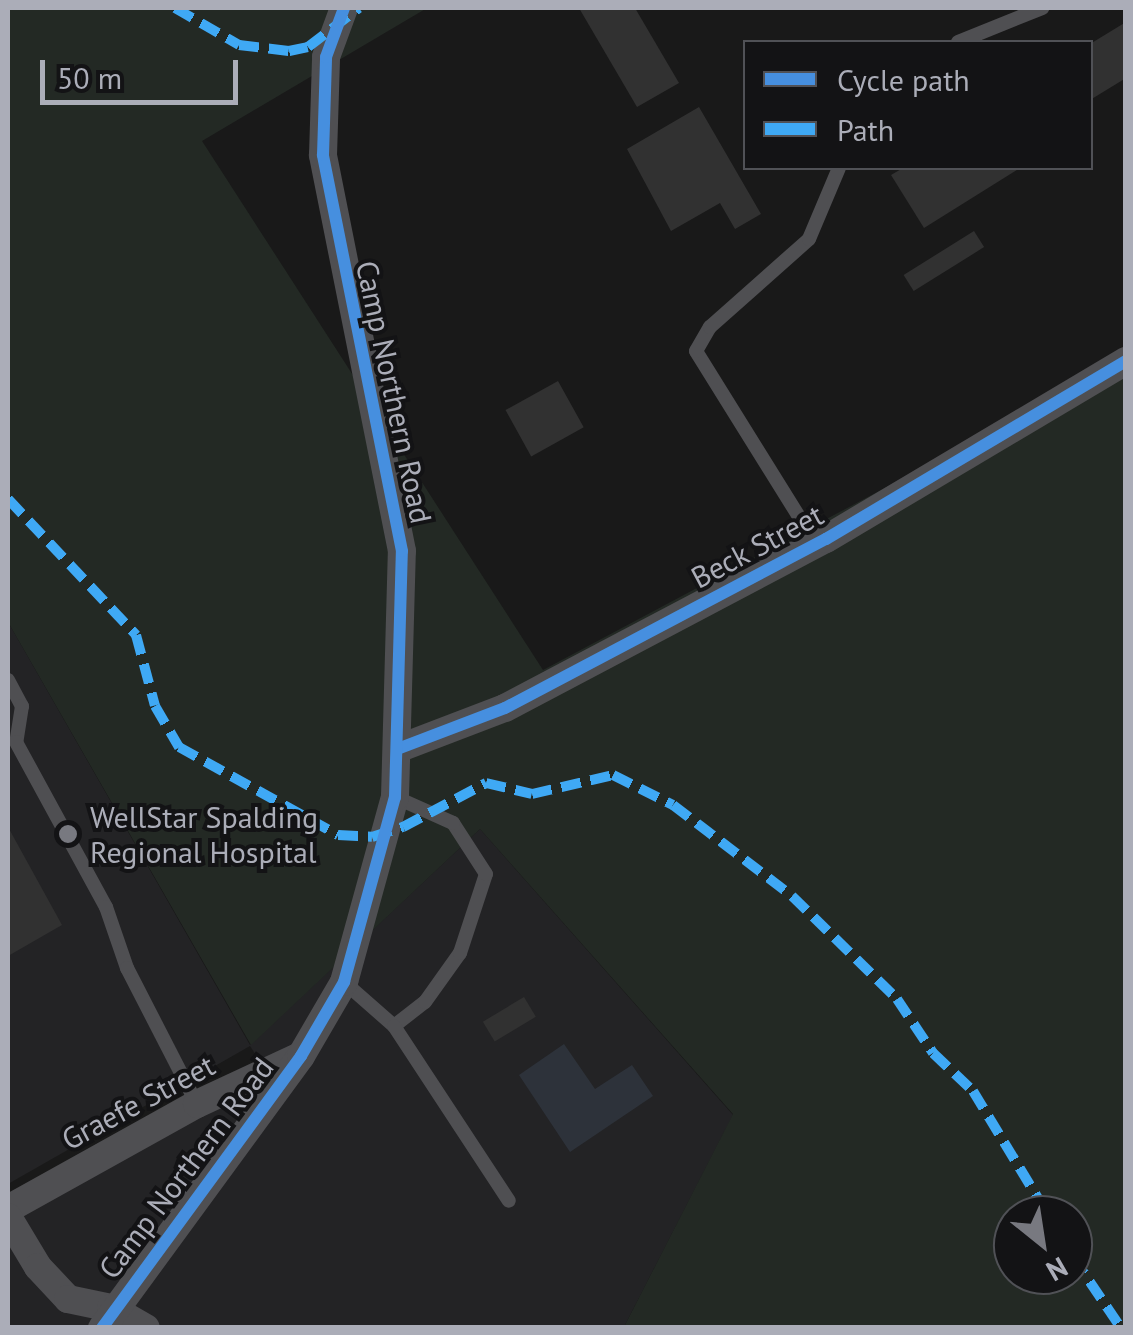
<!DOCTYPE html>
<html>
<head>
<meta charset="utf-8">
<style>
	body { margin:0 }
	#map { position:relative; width:1133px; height:1335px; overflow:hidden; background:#191919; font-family:"PT Sans",sans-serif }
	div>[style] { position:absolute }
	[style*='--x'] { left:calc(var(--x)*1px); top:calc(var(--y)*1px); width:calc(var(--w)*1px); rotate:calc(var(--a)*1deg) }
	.built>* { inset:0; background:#232325 }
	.green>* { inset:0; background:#232924 }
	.water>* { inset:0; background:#2d323a }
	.building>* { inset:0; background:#313131; transform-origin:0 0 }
	.service>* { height:14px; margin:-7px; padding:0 7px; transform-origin:7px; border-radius:7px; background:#4f4f52 }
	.minor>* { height:28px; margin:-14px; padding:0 14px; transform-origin:14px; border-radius:14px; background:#4f4f52 }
	.quiet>* { height:10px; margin-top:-5px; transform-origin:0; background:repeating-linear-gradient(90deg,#3fa9f5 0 20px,transparent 0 30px) }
	.cycleway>* { height:12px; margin:-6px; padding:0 6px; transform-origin:6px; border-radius:6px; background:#468fdf }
	.dots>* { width:28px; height:28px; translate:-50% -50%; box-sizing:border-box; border:5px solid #131315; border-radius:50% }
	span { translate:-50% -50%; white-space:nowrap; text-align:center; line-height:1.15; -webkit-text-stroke:8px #131315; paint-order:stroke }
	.street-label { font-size:30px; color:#abadb8 }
	.poi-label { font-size:30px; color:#abadb8 }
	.left { translate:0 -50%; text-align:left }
	.frame { position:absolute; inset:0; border:10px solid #abadb8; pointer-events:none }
	.legend { position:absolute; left:743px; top:40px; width:350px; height:130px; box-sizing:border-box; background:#131315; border:2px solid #505156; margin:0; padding:12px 18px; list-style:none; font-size:30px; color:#abadb8 }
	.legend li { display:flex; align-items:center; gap:20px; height:50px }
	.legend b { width:50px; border:2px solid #505156 }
	.north { position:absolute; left:993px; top:1195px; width:100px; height:100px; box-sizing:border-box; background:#131315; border:2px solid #505156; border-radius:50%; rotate:150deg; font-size:28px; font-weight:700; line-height:40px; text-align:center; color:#abadb8 }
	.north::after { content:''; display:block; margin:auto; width:35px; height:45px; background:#787980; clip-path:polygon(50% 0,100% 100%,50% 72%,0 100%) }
	.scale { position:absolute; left:40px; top:60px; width:198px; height:45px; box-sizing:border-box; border:5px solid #abadb8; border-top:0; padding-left:12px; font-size:30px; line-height:35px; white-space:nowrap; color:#abadb8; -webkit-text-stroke:8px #131315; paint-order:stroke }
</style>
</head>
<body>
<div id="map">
	<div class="built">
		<div style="clip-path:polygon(8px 622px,250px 1045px,480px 829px,733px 1115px,624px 1327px,8px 1327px,8px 1224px,269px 1075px,250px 1046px,8px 1184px)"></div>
	</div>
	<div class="green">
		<div style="clip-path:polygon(evenodd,8px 8px,427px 8px,202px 141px,543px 670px,1125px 360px,1125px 1327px,624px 1327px,733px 1114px,480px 829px,251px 1045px,8px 622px,8px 8px,1013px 1215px,1073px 1215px,1073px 1275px,1013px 1275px,1013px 1215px)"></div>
	</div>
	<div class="water">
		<div style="clip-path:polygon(564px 1044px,595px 1089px,632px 1065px,653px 1096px,570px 1152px,519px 1075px)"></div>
	</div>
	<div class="building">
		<div style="clip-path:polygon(579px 8px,635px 8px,679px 83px,637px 107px)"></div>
		<div style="clip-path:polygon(1126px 22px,1126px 78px,1090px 100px,1090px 44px)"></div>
		<div style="clip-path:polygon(699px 107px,761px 214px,735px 229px,720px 203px,671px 231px,627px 149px)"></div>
		<div style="clip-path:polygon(903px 168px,1020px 168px,924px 228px,891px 175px)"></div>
		<div style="left:974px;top:231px;width:19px;height:83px;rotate:58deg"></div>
		<div style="left:558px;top:381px;width:53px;height:60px;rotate:61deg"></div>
		<div style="clip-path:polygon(8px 827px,62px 925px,8px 956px)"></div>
		<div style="left:524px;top:997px;width:23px;height:48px;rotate:59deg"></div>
	</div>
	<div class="service">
		<div style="--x:958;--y:42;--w:91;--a:-22"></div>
		<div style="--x:816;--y:544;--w:227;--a:-121.9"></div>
		<div style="--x:696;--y:351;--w:28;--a:-60"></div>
		<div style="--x:710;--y:327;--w:132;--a:-41.6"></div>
		<div style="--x:809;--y:239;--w:77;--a:-67.1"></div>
		<div style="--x:8;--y:680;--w:30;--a:62"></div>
		<div style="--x:22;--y:706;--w:36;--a:99"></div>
		<div style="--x:16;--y:742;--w:188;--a:61.4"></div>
		<div style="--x:106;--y:907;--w:65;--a:71"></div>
		<div style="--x:127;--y:968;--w:153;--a:62.8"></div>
		<div style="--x:344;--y:982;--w:67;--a:41.3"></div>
		<div style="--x:394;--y:1026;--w:39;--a:-38"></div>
		<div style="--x:425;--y:1002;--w:60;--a:-54.5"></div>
		<div style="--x:460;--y:953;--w:83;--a:-71.8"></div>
		<div style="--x:486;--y:874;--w:61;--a:-122.9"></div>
		<div style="--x:453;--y:823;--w:64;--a:-155.9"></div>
		<div style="--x:394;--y:1026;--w:209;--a:56.7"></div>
	</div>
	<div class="minor">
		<div style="--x:400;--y:748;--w:112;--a:-20.9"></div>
		<div style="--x:505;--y:708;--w:363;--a:-27.8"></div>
		<div style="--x:826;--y:539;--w:349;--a:-30.7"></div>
		<div style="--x:8;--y:1209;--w:216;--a:-29.1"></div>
		<div style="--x:197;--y:1104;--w:111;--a:-25"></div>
		<div style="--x:8;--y:1217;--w:58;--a:59"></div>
		<div style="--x:38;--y:1267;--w:44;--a:46.8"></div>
		<div style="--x:68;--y:1299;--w:44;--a:11.8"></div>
		<div style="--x:111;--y:1308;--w:40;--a:29.7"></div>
		<div style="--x:102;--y:1328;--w:337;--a:-53.8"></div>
		<div style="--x:301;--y:1056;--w:86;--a:-59.8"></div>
		<div style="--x:344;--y:982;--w:192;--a:-74.6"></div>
		<div style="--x:395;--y:797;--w:246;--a:-88.4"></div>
		<div style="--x:402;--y:551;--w:404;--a:-101.3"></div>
		<div style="--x:323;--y:155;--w:98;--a:-88.2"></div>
		<div style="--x:326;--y:57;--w:52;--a:-69.8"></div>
	</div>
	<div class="quiet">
		<div style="--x:175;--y:8;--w:74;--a:30"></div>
		<div style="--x:239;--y:45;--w:50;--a:6.8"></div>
		<div style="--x:289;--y:51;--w:19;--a:-12"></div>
		<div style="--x:308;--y:47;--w:64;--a:-37.4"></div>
		<div style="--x:8;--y:499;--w:187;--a:46.7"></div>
		<div style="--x:136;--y:635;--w:73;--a:75"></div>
		<div style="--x:155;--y:706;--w:48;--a:59.7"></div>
		<div style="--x:179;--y:747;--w:182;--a:29"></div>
		<div style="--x:338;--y:835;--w:34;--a:3"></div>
		<div style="--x:372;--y:837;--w:33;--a:-18"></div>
		<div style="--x:403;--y:827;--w:94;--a:-27.9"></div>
		<div style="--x:486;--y:783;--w:47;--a:13.4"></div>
		<div style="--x:532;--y:794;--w:83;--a:-13.2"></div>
		<div style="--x:613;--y:775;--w:67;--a:26.6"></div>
		<div style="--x:673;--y:805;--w:150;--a:37.4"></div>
		<div style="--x:792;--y:896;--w:147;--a:44.4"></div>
		<div style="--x:897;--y:999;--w:65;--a:56.3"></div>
		<div style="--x:933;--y:1053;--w:55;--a:43.5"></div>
		<div style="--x:973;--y:1091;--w:145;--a:58.8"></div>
		<div style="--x:1073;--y:1257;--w:86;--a:55.9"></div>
	</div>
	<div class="cycleway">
		<div style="--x:400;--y:748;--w:112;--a:-20.9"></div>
		<div style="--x:505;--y:708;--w:363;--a:-27.8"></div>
		<div style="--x:826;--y:539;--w:349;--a:-30.7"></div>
		<div style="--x:102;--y:1328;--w:337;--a:-53.8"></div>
		<div style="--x:301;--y:1056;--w:86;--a:-59.8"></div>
		<div style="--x:344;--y:982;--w:192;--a:-74.6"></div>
		<div style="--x:395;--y:797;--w:246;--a:-88.4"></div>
		<div style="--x:402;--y:551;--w:404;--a:-101.3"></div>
		<div style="--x:323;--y:155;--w:98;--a:-88.2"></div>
		<div style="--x:326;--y:57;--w:52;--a:-69.8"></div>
	</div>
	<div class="dots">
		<div style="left:68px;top:834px;background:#787980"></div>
	</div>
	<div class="street-label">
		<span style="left:394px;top:392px;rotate:78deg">Camp Northern Road</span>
		<span style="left:757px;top:546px;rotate:-28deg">Beck Street</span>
		<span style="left:138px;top:1102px;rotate:-28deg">Graefe Street</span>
		<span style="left:186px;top:1168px;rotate:-53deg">Camp Northern Road</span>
	</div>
	<div class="poi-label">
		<span class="left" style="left:90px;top:834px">WellStar Spalding<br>Regional Hospital</span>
	</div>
	<div class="frame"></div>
	<ul class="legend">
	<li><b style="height:12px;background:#468fdf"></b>Cycle path</li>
	<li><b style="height:12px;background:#3fa9f5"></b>Path</li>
	</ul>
	<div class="north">N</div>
	<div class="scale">50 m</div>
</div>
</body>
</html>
